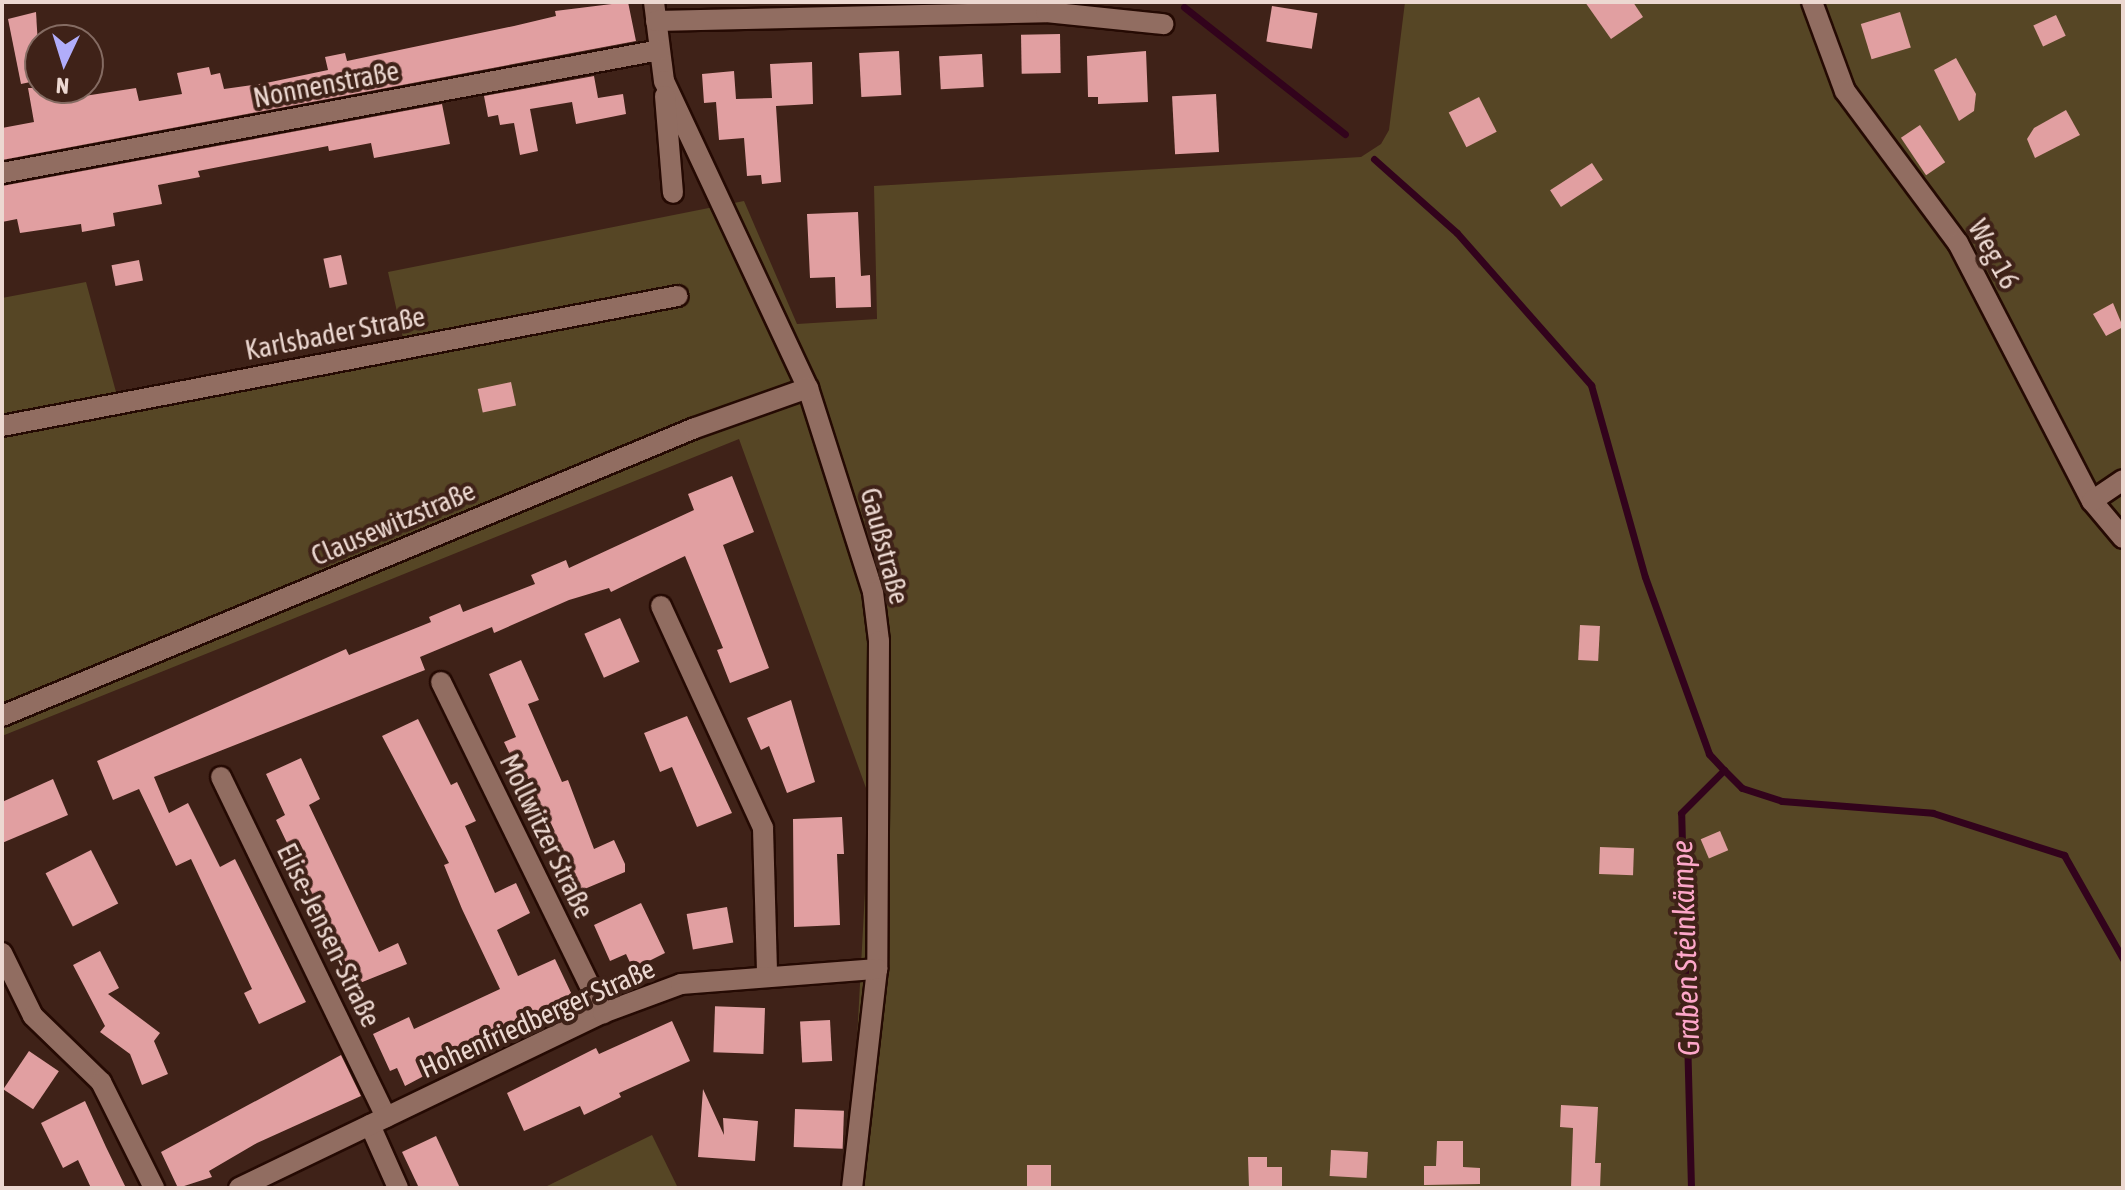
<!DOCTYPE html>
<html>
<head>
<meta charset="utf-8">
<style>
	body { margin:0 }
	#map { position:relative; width:2125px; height:1190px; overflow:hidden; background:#3f2218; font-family:"Asap Condensed",sans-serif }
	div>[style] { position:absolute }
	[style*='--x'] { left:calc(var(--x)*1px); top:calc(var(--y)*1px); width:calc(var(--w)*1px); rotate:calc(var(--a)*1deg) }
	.green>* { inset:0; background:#564625 }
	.stream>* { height:7px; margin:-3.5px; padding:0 3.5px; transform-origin:3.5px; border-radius:3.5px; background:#32031c }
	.building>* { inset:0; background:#e19fa1; transform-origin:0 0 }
	.roads { filter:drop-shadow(2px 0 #250a03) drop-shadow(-2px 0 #250a03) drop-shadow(0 2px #250a03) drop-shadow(0 -2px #250a03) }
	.minor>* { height:20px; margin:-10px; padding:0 10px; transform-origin:10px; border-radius:10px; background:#916d61 }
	span { translate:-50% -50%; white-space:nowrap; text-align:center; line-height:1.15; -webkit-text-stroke:8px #3f2218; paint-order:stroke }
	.street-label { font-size:28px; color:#ecd8d1 }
	.water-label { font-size:30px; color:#fda7c9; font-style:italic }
	.frame { position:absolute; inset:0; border:4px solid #ecd8d1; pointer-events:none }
	.north { position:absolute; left:24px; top:24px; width:80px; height:80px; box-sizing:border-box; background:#3f2218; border:2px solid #846b62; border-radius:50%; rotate:184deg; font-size:22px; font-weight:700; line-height:32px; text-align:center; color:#ecd8d1 }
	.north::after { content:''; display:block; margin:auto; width:28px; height:36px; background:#b1adfa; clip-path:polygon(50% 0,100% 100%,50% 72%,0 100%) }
</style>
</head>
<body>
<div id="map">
	<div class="green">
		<div style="clip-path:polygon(1405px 2px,2123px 2px,2123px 1188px,849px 1188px,870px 799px,739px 439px,2px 736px,2px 298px,86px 282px,116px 392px,403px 338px,388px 272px,744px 201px,797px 324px,877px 319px,874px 186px,1361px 157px,1381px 144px,1389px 130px)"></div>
		<div style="clip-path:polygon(652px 1135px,678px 1188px,543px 1188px)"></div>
	</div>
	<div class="stream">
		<div style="--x:1184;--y:7;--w:205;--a:38.3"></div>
		<div style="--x:1374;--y:159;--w:111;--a:41.7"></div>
		<div style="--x:1457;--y:233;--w:203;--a:48.6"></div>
		<div style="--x:1591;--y:385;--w:199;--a:74.3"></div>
		<div style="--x:1645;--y:577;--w:188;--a:70.1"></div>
		<div style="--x:1709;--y:754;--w:22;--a:47"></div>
		<div style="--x:1691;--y:1188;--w:375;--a:-91.5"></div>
		<div style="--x:1681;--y:813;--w:61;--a:-45"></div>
		<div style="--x:1724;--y:770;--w:25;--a:45"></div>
		<div style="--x:1742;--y:788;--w:42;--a:18"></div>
		<div style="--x:1782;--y:801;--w:151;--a:4.5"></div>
		<div style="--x:1933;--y:813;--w:138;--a:17.8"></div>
		<div style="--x:2064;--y:855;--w:120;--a:60.4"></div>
	</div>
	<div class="building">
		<div style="clip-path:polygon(628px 2px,636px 41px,2px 160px,2px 128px,34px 122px,28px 88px,63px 88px,65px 99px,136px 88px,139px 101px,182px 94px,177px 73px,209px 67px,211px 75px,220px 73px,224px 89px,266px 83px,328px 70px,325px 57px,345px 53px,347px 61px,514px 26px,556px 16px,555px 11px)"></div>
		<div style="clip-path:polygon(1585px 2px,1633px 2px,1643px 17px,1611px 39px)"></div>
		<div style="left:1272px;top:6px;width:46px;height:36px;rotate:9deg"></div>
		<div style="clip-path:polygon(36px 12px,40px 80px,21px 84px,8px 19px)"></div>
		<div style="left:1900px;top:12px;width:37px;height:41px;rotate:73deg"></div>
		<div style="left:2056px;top:15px;width:23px;height:25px;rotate:65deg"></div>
		<div style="left:1060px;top:34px;width:39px;height:39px;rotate:89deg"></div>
		<div style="left:899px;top:51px;width:44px;height:40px;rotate:87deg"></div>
		<div style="clip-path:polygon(1146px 51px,1148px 102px,1098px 104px,1098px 97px,1088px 97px,1087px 56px)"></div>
		<div style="left:982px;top:54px;width:33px;height:43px;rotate:87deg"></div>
		<div style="clip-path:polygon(1956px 58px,1976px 94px,1974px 111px,1959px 121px,1934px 70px)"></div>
		<div style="clip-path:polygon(812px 62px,813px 104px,776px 106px,781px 182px,762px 184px,761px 175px,747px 176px,744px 138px,719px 140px,716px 102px,704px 103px,702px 74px,734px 71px,736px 99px,772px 98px,770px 64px)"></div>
		<div style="clip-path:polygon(594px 76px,598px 98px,623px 94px,626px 114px,576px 124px,572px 102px,530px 109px,538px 151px,520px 155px,514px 123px,500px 125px,498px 115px,488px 117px,484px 96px)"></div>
		<div style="left:1216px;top:94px;width:58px;height:44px;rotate:87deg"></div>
		<div style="left:1479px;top:97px;width:39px;height:34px;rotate:63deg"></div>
		<div style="clip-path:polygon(442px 104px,450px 144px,374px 158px,371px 143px,329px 151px,328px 146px,198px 171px,200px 177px,158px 185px,162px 204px,113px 213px,115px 226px,82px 232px,81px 224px,20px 233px,17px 219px,2px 222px,2px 186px)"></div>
		<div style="clip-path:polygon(2066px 110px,2080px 135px,2035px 158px,2027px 139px,2034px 128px)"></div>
		<div style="left:1920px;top:125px;width:45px;height:23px;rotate:56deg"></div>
		<div style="left:1592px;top:163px;width:20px;height:50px;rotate:57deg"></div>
		<div style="clip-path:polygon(858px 212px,861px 276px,870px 275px,871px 307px,836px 308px,835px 277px,810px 278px,807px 214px)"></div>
		<div style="left:341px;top:255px;width:30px;height:18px;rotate:78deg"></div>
		<div style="left:139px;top:260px;width:21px;height:28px;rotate:79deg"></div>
		<div style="clip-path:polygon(2113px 303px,2123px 327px,2106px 336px,2093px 314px)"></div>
		<div style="left:511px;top:382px;width:24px;height:34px;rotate:78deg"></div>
		<div style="clip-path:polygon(732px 476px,754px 532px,723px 545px,769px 668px,730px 683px,717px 650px,723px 648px,685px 556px,611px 592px,609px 588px,569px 600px,494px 633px,492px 627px,420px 657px,425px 670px,154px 777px,169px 813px,188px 803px,220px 867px,235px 859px,306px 1002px,259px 1024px,244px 993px,252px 989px,191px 859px,176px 866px,139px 789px,113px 800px,97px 761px,346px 649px,349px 655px,431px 622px,429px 617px,460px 604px,463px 612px,535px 584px,531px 575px,566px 560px,569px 568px,694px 510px,688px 494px)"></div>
		<div style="left:620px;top:618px;width:48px;height:39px;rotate:66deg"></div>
		<div style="left:1580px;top:625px;width:20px;height:35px;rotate:3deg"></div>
		<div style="clip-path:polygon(521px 660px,539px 700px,528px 704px,562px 782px,568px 780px,594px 849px,614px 840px,625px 864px,625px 872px,575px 893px,504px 742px,516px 737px,489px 674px)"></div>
		<div style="clip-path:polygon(791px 700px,815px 782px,787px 793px,769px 746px,761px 750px,747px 718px)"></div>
		<div style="clip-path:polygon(687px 716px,732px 813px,697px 827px,672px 767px,660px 772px,644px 733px)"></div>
		<div style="clip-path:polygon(418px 719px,451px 785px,457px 782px,476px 821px,465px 826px,495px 893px,516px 883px,530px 913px,497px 930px,518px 976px,555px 959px,573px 997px,405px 1086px,397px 1068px,390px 1071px,373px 1034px,409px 1017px,414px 1029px,500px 989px,462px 909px,444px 865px,449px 863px,382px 736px)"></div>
		<div style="clip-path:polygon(301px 758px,320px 799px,309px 805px,379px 952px,398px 943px,407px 964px,355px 985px,276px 820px,285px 815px,266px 774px)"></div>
		<div style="clip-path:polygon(53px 779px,68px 815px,2px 843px,2px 802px)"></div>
		<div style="clip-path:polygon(842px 817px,844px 854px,837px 854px,840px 925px,794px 927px,793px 819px)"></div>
		<div style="left:1720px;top:831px;width:21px;height:21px;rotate:67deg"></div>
		<div style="left:1600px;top:847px;width:34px;height:27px;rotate:2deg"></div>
		<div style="left:91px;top:850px;width:60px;height:51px;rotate:63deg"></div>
		<div style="clip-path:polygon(641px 903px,665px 953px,633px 969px,626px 954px,610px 961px,594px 925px)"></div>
		<div style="left:727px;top:907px;width:36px;height:41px;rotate:80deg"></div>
		<div style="clip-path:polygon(100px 951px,119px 988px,108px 994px,160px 1033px,154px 1041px,168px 1074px,142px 1085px,130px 1054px,100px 1032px,105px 1026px,73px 965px)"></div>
		<div style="left:765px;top:1008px;width:46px;height:50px;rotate:92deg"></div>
		<div style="left:830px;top:1020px;width:41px;height:30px;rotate:87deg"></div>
		<div style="clip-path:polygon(672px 1021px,690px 1061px,619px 1093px,621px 1097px,584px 1115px,580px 1106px,524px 1131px,507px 1093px,596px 1048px,599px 1054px)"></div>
		<div style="left:29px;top:1051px;width:36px;height:46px;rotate:34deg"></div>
		<div style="clip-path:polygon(341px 1055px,361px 1096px,257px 1143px,209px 1171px,212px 1177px,178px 1188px,161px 1152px)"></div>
		<div style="clip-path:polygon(703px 1089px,724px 1135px,723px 1118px,758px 1121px,755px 1161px,698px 1157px)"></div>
		<div style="clip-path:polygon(85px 1101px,106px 1147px,126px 1188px,91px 1188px,78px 1160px,63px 1168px,41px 1123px)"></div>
		<div style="clip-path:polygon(1561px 1105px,1598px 1107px,1595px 1163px,1601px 1163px,1600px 1188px,1571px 1188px,1573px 1128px,1560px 1127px)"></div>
		<div style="left:795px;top:1109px;width:49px;height:38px;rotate:2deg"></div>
		<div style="clip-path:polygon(436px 1136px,449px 1164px,460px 1188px,419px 1188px,402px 1152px)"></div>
		<div style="clip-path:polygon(1437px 1141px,1463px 1141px,1463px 1167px,1480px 1168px,1480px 1184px,1424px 1185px,1424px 1166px,1436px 1166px)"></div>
		<div style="left:1331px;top:1150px;width:37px;height:26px;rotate:3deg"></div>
		<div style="clip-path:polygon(1248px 1157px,1267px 1157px,1267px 1167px,1282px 1167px,1282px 1188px,1249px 1188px)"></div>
		<div style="left:1027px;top:1165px;width:24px;height:23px"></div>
	</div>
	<div class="roads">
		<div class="minor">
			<div style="--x:654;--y:2;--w:80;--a:82.8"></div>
			<div style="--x:664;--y:81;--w:339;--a:64.9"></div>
			<div style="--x:808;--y:388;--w:214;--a:72.3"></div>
			<div style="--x:873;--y:592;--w:49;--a:83"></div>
			<div style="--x:879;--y:641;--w:328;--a:90.3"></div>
			<div style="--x:877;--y:969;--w:220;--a:96.5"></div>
			<div style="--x:1812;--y:2;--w:95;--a:69.7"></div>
			<div style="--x:1845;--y:91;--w:189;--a:53.4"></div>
			<div style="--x:1958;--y:243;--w:291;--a:62.6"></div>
			<div style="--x:2092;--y:501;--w:48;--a:50"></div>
			<div style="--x:656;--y:21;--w:390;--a:-1.3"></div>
			<div style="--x:1046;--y:12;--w:118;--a:5.9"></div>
			<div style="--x:665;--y:96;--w:97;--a:85.3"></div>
			<div style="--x:2;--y:173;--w:669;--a:-10.59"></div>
			<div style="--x:2;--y:426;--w:688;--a:-10.89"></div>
			<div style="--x:2092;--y:501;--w:37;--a:-34"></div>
			<div style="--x:661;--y:606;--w:244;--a:65.3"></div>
			<div style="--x:763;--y:828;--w:145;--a:88.4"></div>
			<div style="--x:441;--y:682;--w:369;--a:63.9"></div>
			<div style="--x:2;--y:716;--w:750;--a:-22.57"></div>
			<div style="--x:695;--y:428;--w:120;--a:-19.5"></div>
			<div style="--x:221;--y:777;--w:378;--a:64.1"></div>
			<div style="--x:2;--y:953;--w:70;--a:63.8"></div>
			<div style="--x:33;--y:1016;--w:95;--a:44.1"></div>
			<div style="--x:101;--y:1082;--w:119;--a:63.4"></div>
			<div style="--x:370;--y:1125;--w:69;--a:66"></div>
			<div style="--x:239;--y:1188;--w:404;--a:-25.7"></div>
			<div style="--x:603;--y:1013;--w:83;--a:-20.4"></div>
			<div style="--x:681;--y:984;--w:197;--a:-4.4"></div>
		</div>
	</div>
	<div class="street-label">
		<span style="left:326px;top:84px;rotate:-11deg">Nonnenstraße</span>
		<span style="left:1994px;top:254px;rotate:61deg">Weg 16</span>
		<span style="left:335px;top:333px;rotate:-11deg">Karlsbader Straße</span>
		<span style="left:393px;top:523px;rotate:-23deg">Clausewitzstraße</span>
		<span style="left:885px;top:546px;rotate:75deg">Gaußstraße</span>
		<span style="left:547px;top:836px;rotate:64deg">Mollwitzer Straße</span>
		<span style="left:329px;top:935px;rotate:64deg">Elise-Jensen-Straße</span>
		<span style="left:537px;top:1018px;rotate:-24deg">Hohenfriedberger Straße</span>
	</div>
	<div class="water-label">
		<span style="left:1685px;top:948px;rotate:-92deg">Graben Steinkämpe</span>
	</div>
	<div class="frame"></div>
	<div class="north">N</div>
</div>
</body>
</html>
